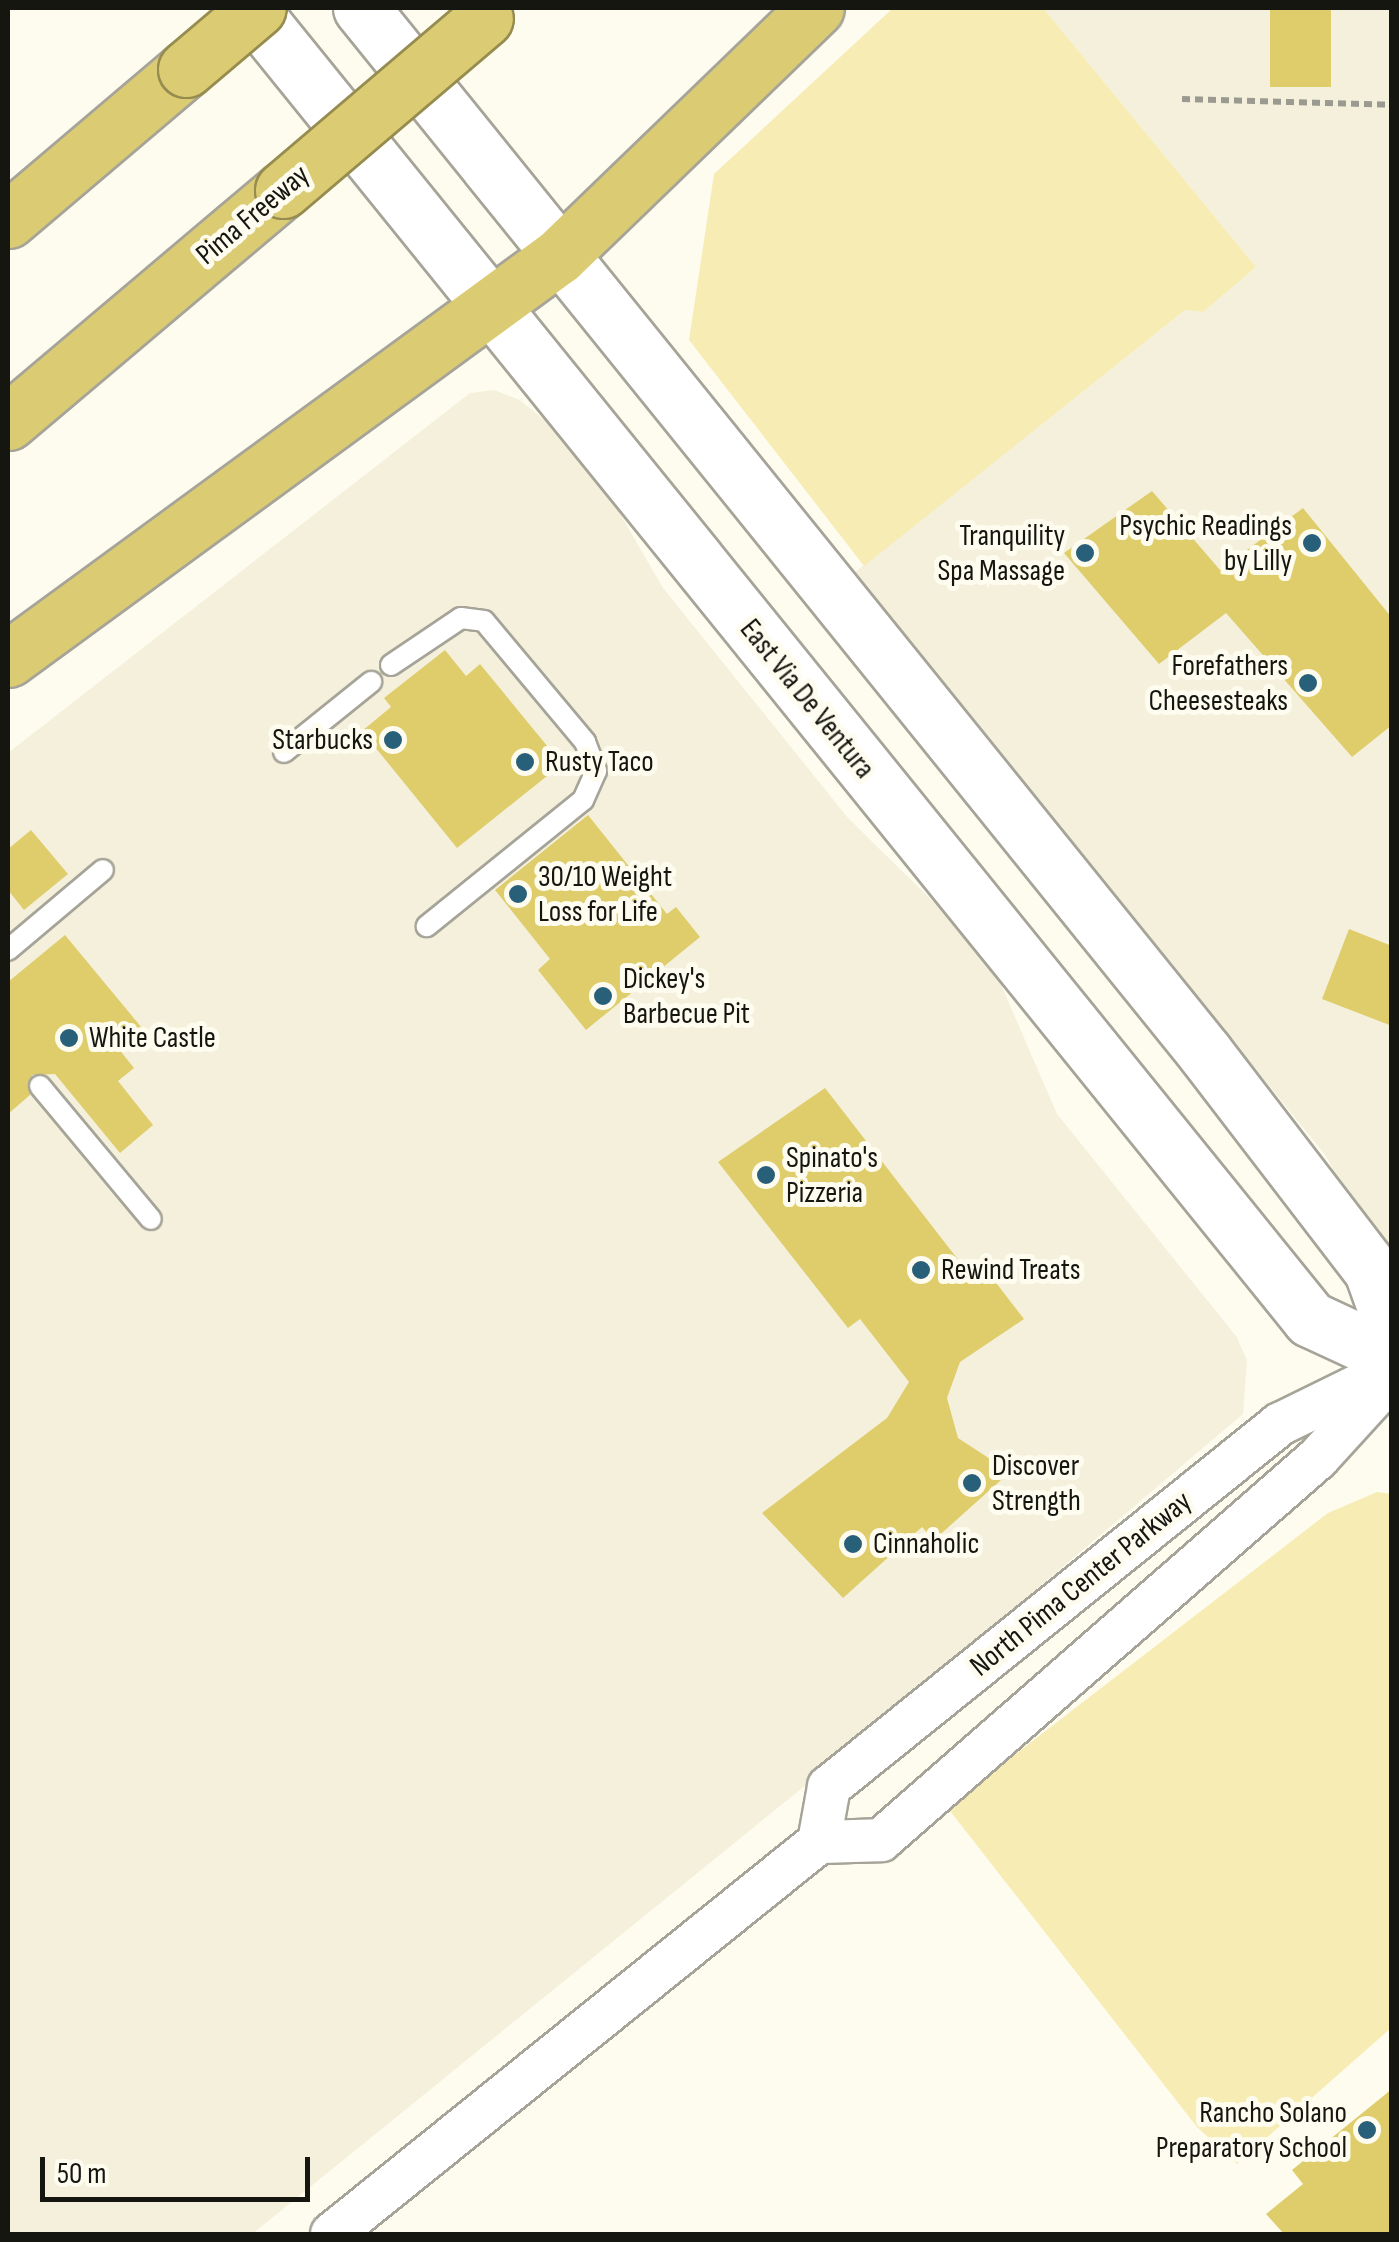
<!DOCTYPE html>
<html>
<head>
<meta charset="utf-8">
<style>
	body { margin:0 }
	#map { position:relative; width:1399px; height:2242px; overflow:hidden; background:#fefcef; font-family:"Sofia Sans Condensed",sans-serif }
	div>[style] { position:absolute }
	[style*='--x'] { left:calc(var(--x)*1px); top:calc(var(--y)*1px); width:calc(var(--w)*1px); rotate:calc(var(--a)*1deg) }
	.built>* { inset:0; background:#f4f0dc }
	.green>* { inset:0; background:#f6ecb4 }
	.building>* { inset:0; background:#dfcd6c; transform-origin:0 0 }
	.path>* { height:6px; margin-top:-3px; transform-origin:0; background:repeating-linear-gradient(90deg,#9b9a90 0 8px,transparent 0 13px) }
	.roads { filter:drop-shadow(2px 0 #a6a498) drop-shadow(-2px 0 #a6a498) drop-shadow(0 2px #a6a498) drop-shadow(0 -2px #a6a498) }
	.lane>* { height:20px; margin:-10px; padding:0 10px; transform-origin:10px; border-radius:10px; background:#fff }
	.street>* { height:42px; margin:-21px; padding:0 21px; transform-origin:21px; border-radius:21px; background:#fff }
	.secondary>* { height:55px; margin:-27.5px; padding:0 27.5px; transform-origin:27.5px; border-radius:27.5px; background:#fff }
	.highway>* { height:55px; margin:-27.5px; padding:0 27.5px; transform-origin:27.5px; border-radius:27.5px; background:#dbcb72 }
	.bridges { filter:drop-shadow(2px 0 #968c50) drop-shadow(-2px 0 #968c50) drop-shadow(0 2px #968c50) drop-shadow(0 -2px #968c50) }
	.highway-bridge>* { height:55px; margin:-27.5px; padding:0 27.5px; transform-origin:27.5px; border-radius:27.5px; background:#dbcb72 }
	.dots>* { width:28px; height:28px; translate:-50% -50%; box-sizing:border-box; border:5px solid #fefcef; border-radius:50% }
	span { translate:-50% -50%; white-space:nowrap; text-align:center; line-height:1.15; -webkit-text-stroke:10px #fefcef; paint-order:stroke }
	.street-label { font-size:30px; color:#161611 }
	.poi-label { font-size:30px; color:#161611 }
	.right { translate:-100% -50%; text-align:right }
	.left { translate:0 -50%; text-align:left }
	.frame { position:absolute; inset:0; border:10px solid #161611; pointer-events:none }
	.scale { position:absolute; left:40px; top:2157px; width:270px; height:45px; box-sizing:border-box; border:5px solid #161611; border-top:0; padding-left:12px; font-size:30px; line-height:35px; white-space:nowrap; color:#161611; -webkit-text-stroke:8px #fefcef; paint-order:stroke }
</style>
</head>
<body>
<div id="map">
	<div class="built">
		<div style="clip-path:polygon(1043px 8px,1391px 8px,1391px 1258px,1365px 1231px,1326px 1156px,1237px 1046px,1197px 1020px,1116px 922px,1027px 787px,854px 573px,1185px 310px,1203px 312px,1256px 267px)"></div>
		<div style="clip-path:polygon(494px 390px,520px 400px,554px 428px,604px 486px,663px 588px,848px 818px,965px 933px,999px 980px,1057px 1114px,1236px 1336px,1247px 1360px,1243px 1414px,801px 1789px,252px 2234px,8px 2234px,8px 753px,470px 393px)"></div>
	</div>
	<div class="green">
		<div style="clip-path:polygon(893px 8px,1043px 8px,1256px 267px,1203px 312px,1185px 310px,864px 566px,689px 340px,714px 174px)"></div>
		<div style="clip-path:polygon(1377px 1492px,1391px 1494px,1391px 2028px,1237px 2164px,1197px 2127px,947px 1807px,1328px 1513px)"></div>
	</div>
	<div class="building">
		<div style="left:1270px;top:8px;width:61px;height:79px"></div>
		<div style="clip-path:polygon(1152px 491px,1220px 570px,1303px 508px,1392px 618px,1392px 725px,1352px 757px,1226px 613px,1159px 664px,1064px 553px)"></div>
		<div style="clip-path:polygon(445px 650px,466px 676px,480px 664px,562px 764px,457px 848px,362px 731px,391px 707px,384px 698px)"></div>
		<div style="clip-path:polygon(588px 815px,667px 914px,676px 907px,700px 937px,586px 1030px,538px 970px,550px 959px,495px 890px)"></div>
		<div style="clip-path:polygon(31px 830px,68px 874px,24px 910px,8px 890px,8px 849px)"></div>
		<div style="clip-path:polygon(1349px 929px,1392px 946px,1392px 1026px,1322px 999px)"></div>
		<div style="clip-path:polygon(65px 935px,142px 1028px,118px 1048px,134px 1068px,118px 1081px,153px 1125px,120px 1153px,55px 1074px,32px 1075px,30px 1095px,8px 1114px,8px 982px)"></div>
		<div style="clip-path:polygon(825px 1088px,970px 1275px,983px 1266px,1024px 1319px,960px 1362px,947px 1398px,958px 1438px,1010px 1472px,934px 1540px,922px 1527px,843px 1598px,762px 1513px,887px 1418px,909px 1382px,860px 1319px,848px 1328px,718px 1162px)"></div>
		<div style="clip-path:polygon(1392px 2089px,1392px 2234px,1284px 2234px,1266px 2214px,1303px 2184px,1292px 2170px)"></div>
	</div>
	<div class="path">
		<div style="--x:1182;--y:99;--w:210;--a:1.6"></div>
	</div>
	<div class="roads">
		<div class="lane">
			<div style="--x:391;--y:665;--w:84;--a:-33.9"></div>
			<div style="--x:461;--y:618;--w:23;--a:7"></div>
			<div style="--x:484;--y:621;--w:158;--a:50.1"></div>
			<div style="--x:585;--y:742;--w:31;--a:69"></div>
			<div style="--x:596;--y:771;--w:32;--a:114"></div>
			<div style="--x:583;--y:800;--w:201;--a:141.1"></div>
			<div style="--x:284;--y:752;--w:112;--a:-38.8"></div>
			<div style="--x:8;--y:950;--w:124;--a:-40.1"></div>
			<div style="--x:40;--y:1086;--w:173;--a:50.2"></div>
		</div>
		<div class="street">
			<div style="--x:819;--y:1842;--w:56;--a:-79.7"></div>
			<div style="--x:829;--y:1787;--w:579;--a:-38.83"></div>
			<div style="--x:1280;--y:1424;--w:114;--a:-26.1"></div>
			<div style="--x:332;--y:2234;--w:625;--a:-38.83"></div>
			<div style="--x:819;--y:1842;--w:62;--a:-1.8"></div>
			<div style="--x:881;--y:1840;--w:580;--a:-41.16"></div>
			<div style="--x:1318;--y:1458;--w:110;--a:-47.6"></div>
		</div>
		<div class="secondary">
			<div style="--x:250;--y:8;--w:1686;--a:51.04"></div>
			<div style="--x:1310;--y:1319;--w:90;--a:24.9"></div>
			<div style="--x:361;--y:8;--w:1343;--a:51.07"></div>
			<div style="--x:1205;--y:1053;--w:275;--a:52.5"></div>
			<div style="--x:1372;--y:1271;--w:59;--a:70.3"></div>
		</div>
		<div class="highway">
			<div style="--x:8;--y:220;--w:233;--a:-40.3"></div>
			<div style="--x:8;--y:422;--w:360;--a:-40.2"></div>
			<div style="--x:8;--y:659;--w:683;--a:-36.18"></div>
			<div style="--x:559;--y:256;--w:357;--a:-44"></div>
		</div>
	</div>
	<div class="bridges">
		<div class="highway-bridge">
			<div style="--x:186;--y:69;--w:94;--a:-40.3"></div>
			<div style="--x:283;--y:190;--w:265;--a:-40.4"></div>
		</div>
	</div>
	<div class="dots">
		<div style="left:1312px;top:543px;background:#285f79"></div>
		<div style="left:1085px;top:553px;background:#285f79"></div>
		<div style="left:1308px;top:683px;background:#285f79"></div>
		<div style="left:393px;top:740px;background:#285f79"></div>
		<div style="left:525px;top:762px;background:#285f79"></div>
		<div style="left:518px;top:894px;background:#285f79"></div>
		<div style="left:603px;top:996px;background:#285f79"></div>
		<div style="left:69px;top:1038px;background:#285f79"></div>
		<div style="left:766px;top:1175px;background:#285f79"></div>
		<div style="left:921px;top:1270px;background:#285f79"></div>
		<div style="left:972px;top:1483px;background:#285f79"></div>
		<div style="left:853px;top:1544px;background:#285f79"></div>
		<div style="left:1367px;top:2130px;background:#285f79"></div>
	</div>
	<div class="street-label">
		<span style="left:253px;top:215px;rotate:-40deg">Pima Freeway</span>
		<span style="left:807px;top:699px;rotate:51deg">East Via De Ventura</span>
		<span style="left:1081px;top:1584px;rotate:-39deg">North Pima Center Parkway</span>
	</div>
	<div class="poi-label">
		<span class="right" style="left:1292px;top:543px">Psychic Readings<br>by Lilly</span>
		<span class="right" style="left:1065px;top:553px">Tranquility<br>Spa Massage</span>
		<span class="right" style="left:1288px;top:683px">Forefathers<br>Cheesesteaks</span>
		<span class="right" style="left:373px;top:740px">Starbucks</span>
		<span class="left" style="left:545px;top:762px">Rusty Taco</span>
		<span class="left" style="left:538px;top:894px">30/10 Weight<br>Loss for Life</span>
		<span class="left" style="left:623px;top:996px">Dickey's<br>Barbecue Pit</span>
		<span class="left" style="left:89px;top:1038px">White Castle</span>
		<span class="left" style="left:786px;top:1175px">Spinato's<br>Pizzeria</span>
		<span class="left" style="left:941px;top:1270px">Rewind Treats</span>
		<span class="left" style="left:992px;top:1483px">Discover<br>Strength</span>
		<span class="left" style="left:873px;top:1544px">Cinnaholic</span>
		<span class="right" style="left:1347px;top:2130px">Rancho Solano<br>Preparatory School</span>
	</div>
	<div class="frame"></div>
	<div class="scale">50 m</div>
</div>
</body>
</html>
